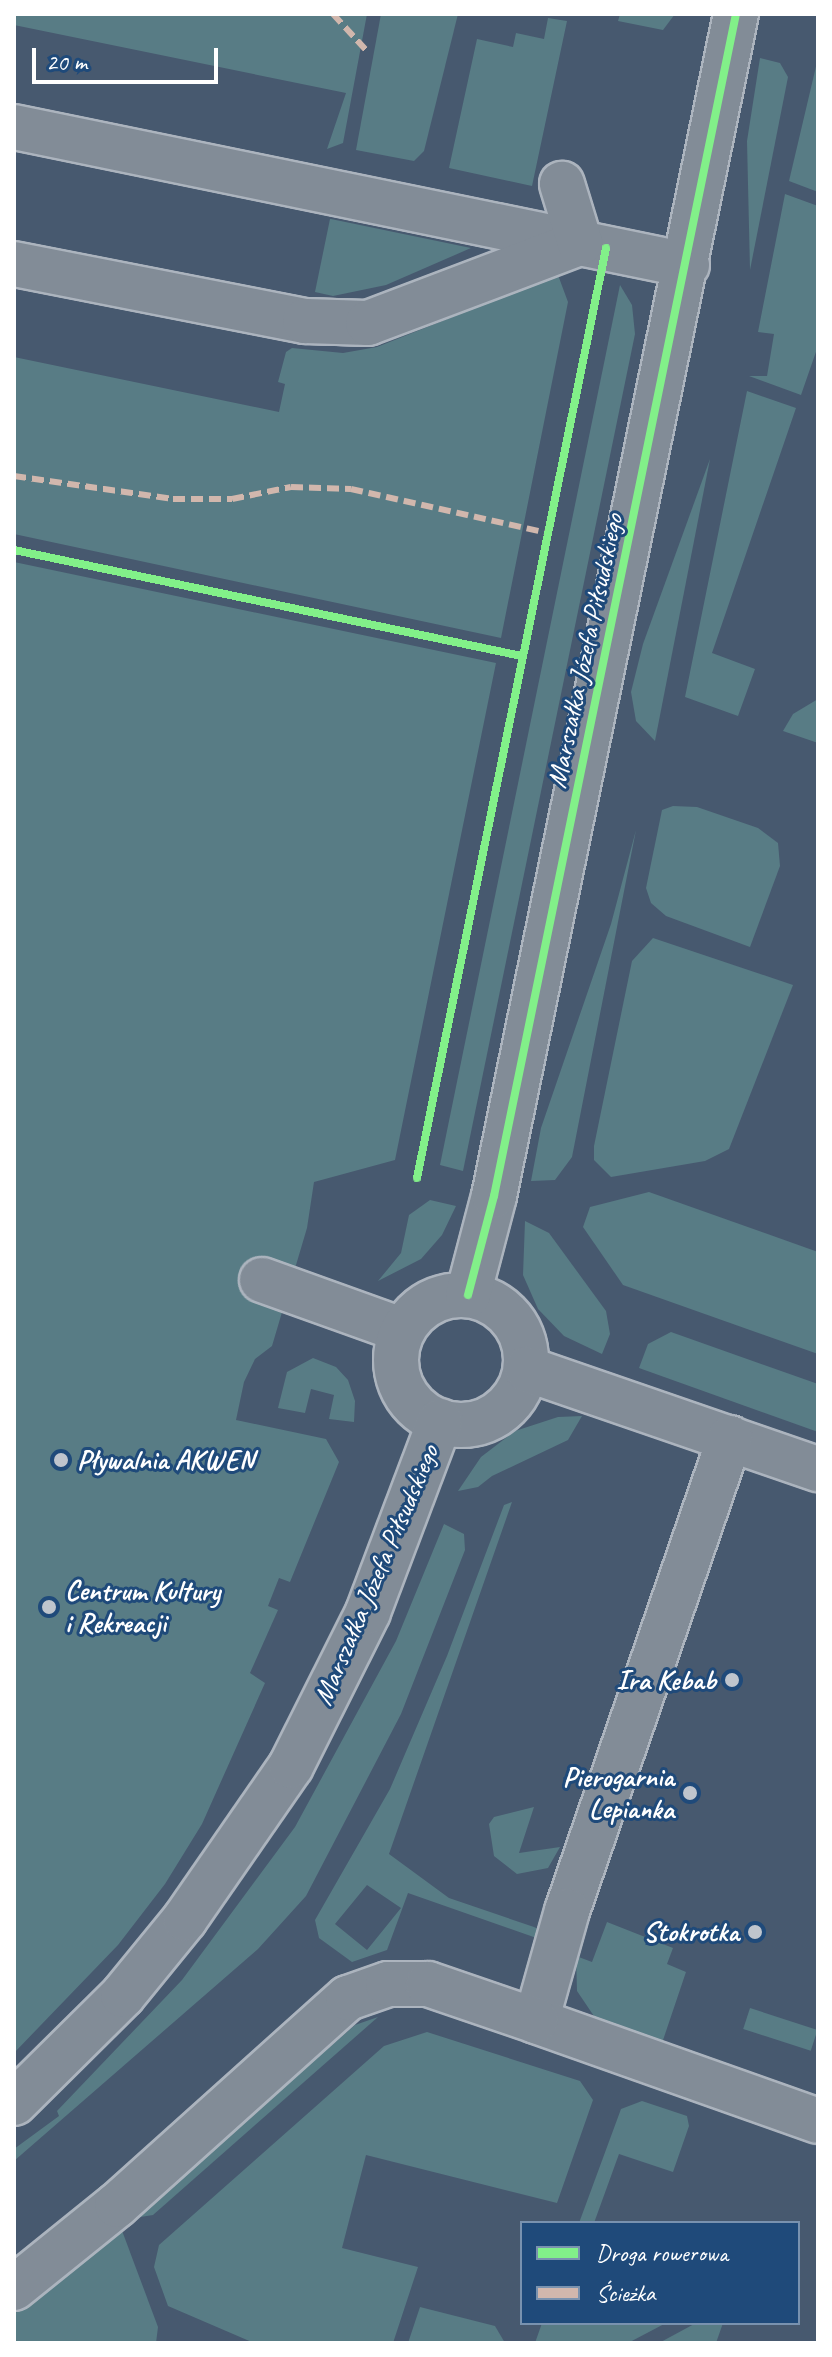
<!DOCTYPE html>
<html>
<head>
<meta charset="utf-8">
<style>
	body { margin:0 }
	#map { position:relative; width:832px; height:2357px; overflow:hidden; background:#47596f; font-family:Caveat,sans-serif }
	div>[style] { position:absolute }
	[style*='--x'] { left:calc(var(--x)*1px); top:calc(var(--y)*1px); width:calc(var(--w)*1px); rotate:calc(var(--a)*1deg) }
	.green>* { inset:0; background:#587c85; transform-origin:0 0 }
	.roads { filter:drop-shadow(2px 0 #acb4be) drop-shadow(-2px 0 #acb4be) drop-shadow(0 2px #acb4be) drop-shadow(0 -2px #acb4be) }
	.minor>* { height:44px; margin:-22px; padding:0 22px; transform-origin:22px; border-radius:22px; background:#828c97 }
	.minor>.ring { margin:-22px; padding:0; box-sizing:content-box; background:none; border:44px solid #828c97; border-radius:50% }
	.quiet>* { height:6px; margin-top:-3px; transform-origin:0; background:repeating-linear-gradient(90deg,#d1b7ad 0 12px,transparent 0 18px) }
	.cycleway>* { height:8px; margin:-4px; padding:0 4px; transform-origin:4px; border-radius:4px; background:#82f089 }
	.dots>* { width:22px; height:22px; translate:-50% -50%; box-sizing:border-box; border:4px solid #1f4a7a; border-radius:50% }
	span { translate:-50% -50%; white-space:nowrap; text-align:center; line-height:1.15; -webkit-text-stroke:6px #1f4a7a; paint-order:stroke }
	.street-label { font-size:28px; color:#fff }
	.poi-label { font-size:28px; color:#fff; font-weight:700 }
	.left { translate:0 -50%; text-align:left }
	.right { translate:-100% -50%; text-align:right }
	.frame { position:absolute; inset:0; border:16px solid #fff; pointer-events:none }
	.legend { position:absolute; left:520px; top:2221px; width:280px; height:104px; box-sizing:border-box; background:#1f4a7a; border:2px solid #7992af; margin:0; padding:10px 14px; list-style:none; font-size:24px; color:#fff }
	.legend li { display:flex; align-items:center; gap:16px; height:40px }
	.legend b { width:40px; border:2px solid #7992af }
	.scale { position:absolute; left:32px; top:48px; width:186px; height:36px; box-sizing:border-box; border:4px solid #fff; border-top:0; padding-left:10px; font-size:24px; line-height:28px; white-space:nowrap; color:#fff; -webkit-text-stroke:6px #1f4a7a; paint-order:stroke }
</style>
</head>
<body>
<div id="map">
	<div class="green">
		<div style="clip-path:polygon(14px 14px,367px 14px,343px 143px,327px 149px,346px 93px,14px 25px)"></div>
		<div style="clip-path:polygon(381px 14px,458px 14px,424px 151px,414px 161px,356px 150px)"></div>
		<div style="clip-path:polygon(620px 14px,675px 14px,663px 30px,618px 21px)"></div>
		<div style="clip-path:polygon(548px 18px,567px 21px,532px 186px,449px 168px,477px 39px,513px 47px,516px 33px,544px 39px)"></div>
		<div style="clip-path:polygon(760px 58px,780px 63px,788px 77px,750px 270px,747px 141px)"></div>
		<div style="clip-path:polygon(818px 58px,818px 192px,789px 181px)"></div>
		<div style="clip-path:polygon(785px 194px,818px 206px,818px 346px,801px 395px,749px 376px,767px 376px,774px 334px,758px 332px)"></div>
		<div style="clip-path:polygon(330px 219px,331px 219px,471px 248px,386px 285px,333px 296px,315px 292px)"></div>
		<div style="clip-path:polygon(558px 275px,568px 302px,501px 638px,14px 534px,14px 357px,279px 412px,285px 384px,278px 382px,286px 352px,292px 348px,343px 353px,377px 347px)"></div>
		<div style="clip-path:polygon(620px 285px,632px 305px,635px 334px,463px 1171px,440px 1165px)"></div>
		<div style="clip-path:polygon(747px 391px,796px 408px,712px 653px,755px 669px,738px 716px,685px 697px)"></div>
		<div style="clip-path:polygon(710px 459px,655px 741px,636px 721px,631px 692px,643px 644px)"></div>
		<div style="clip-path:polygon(14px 562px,496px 663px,395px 1160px,314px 1182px,307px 1228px,272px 1346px,255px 1359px,244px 1382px,236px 1420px,326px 1439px,339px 1462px,290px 1582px,279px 1578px,268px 1606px,278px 1610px,250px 1673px,265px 1683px,202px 1824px,165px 1884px,118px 1945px,14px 2053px)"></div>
		<div style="clip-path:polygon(818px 699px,818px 743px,783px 731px,793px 714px)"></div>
		<div style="clip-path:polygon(673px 806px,697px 807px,758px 828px,778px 843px,780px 866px,750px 947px,666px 916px,651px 903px,646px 888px,662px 810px)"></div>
		<div style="clip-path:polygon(636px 830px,572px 1157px,555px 1180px,531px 1181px,541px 1128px,611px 924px)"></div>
		<div style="clip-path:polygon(653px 938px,793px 985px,729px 1149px,705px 1161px,611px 1177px,594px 1160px,594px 1146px,632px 961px)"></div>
		<div style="clip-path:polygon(649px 1192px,818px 1252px,818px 1354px,623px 1285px,583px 1227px,590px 1207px)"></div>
		<div style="clip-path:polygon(430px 1200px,456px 1206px,442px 1235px,421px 1259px,378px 1281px,401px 1253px,409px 1215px)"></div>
		<div style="clip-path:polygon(525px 1221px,549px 1233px,606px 1311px,610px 1334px,602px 1354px,564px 1336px,538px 1309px,523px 1275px)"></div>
		<div style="clip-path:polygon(671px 1332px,818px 1384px,818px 1432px,639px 1368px,648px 1344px)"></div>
		<div style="clip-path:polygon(313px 1358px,336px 1367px,348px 1380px,355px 1401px,354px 1422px,329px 1419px,334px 1395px,311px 1389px,305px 1413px,278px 1408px,287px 1372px)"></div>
		<div style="clip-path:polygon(582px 1416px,568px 1440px,492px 1476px,478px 1487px,458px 1491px,481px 1457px,515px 1431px,558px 1417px)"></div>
		<div style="clip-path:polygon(evenodd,512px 1502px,389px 1854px,449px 1898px,534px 1927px,547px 1933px,545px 1941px,408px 1893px,387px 1950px,352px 1962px,319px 1938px,315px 1920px,390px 1789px,447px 1656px,504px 1505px,512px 1502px,367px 1885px,401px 1908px,367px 1950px,335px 1924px,367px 1885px)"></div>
		<div style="clip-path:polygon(444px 1524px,464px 1534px,465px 1550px,401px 1714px,306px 1896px,258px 1949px,14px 2161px,14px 2149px,59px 2116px,57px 2111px,182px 1980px,295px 1827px,396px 1641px)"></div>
		<div style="clip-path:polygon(534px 1807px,519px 1853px,560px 1847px,548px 1868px,517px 1874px,494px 1856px,489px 1824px,494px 1817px)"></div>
		<div style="clip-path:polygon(607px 1922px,673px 1948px,667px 1964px,686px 1972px,659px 2052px,600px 2025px,577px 1991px,576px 1956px,592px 1962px)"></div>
		<div style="left:750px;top:2008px;width:71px;height:22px;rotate:18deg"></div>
		<div style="clip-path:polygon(378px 2017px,153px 2215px,134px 2218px,355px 2025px)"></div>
		<div style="clip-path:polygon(427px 2032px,580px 2081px,593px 2100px,557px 2203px,366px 2155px,342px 2248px,418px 2267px,393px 2343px,254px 2343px,168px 2306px,154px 2267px,159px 2245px,384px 2046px)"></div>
		<div style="clip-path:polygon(642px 2101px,687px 2116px,689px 2126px,673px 2172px,619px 2154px,594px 2223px,579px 2223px,621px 2109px)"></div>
		<div style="clip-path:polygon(121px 2228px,158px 2327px,156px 2343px,14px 2343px,14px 2314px)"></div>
		<div style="clip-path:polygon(420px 2307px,495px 2326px,505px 2343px,408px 2343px)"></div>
		<div style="clip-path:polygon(542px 2323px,666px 2323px,628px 2343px,535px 2343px)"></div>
		<div style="clip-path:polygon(696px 2323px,723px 2323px,716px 2343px,659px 2343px)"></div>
	</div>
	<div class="roads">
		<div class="minor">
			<div style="--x:14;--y:127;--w:687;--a:11.59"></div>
			<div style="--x:14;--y:264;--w:297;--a:11.1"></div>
			<div style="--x:305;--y:321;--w:63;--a:1.8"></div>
			<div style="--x:368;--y:323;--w:227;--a:-20.7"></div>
			<div style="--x:580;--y:243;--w:62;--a:-107"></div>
			<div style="--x:262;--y:1280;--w:149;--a:19.7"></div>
			<div class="ring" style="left:396px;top:1295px;width:86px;height:86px"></div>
			<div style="--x:468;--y:1295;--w:102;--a:-75.3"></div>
			<div style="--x:494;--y:1196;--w:1207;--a:-78.43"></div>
			<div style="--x:527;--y:1369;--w:308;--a:19"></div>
			<div style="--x:730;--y:1438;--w:500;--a:109.01"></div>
			<div style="--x:567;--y:1911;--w:114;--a:105.7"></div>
			<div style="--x:536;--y:2021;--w:299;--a:19.5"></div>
			<div style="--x:14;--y:2103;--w:153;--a:-44.7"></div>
			<div style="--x:123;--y:1995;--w:98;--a:-50.8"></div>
			<div style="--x:185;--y:1919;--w:186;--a:-55.3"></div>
			<div style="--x:291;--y:1766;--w:172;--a:-63.4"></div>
			<div style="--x:368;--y:1612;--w:204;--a:-69.3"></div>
			<div style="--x:14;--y:2288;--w:132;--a:-38.9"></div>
			<div style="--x:117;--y:2205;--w:310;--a:-41.9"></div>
			<div style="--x:348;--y:1998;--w:42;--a:-19.3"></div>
			<div style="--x:388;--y:1984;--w:40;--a:0"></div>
			<div style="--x:428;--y:1984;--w:114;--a:18.9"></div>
		</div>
	</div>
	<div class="quiet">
		<div style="--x:333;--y:14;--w:49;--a:47.5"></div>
		<div style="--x:14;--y:476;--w:161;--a:8.2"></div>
		<div style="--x:173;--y:499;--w:59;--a:0"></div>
		<div style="--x:232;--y:499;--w:60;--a:-11.5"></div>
		<div style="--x:291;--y:487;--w:60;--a:1.9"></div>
		<div style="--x:351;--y:489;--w:202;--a:12.6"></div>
	</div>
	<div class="cycleway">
		<div style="--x:14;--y:550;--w:519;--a:11.79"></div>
		<div style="--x:417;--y:1178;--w:949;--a:-78.51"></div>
		<div style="--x:468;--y:1295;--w:102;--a:-75.3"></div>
		<div style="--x:494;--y:1196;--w:1207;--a:-78.43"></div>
	</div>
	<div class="dots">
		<div style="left:61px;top:1460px;background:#bfc5cd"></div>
		<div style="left:49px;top:1607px;background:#bfc5cd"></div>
		<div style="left:732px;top:1680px;background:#bfc5cd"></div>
		<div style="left:690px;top:1793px;background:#bfc5cd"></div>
		<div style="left:755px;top:1932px;background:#bfc5cd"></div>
	</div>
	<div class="street-label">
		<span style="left:585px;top:651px;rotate:-78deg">Marszałka Józefa Piłsudskiego</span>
		<span style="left:376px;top:1575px;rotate:-67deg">Marszałka Józefa Piłsudskiego</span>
	</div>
	<div class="poi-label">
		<span class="left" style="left:77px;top:1460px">Pływalnia AKWEN</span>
		<span class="left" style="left:65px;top:1607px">Centrum Kultury<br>i Rekreacji</span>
		<span class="right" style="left:716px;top:1680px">Ira Kebab</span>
		<span class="right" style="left:674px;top:1793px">Pierogarnia<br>Lepianka</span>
		<span class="right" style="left:739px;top:1932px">Stokrotka</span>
	</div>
	<div class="frame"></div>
	<ul class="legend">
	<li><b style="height:10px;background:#82f089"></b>Droga rowerowa</li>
	<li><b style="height:10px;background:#d1b7ad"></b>Ścieżka</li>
	</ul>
	<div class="scale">20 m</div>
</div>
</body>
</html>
